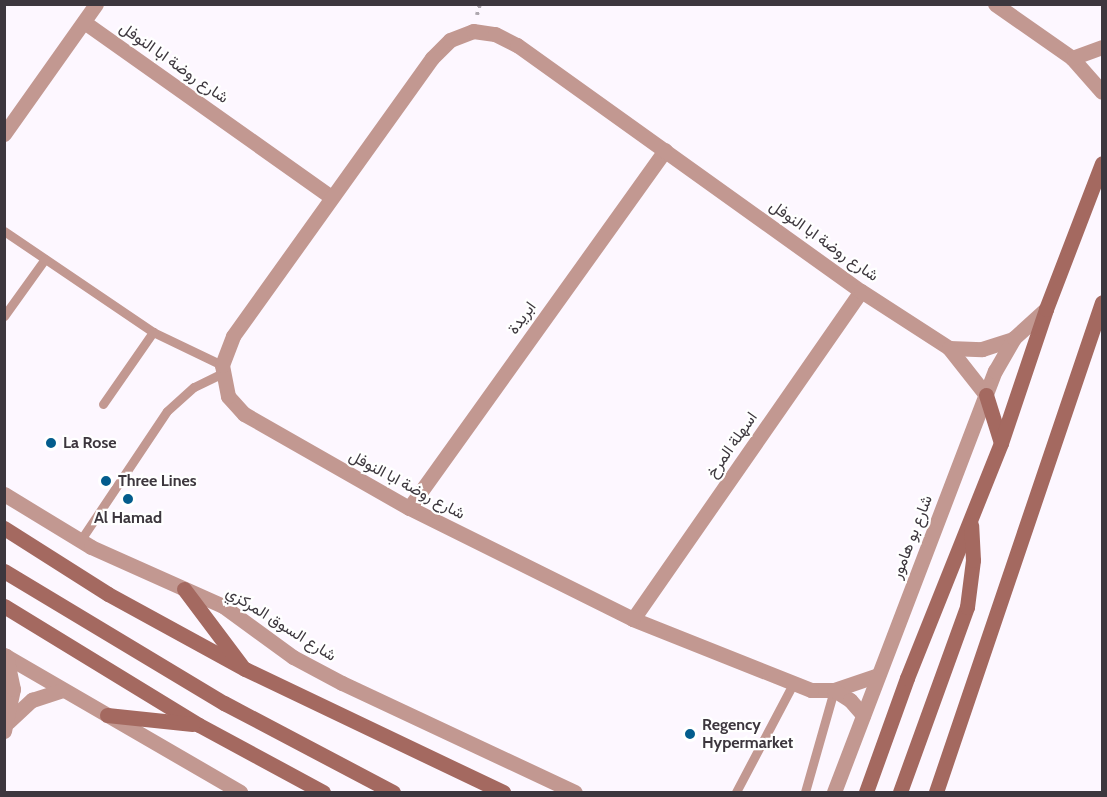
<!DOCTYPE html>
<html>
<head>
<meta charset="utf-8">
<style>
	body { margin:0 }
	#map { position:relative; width:1107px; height:797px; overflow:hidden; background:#fdf7ff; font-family:Cabin,Vazirmatn,sans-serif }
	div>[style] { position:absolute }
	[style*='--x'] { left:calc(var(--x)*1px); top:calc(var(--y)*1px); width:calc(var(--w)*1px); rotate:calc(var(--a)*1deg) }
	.path>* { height:4px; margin-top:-2px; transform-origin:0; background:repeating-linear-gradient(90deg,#aea8af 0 3px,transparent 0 7.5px) }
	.lane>* { height:9px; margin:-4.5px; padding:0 4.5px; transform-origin:4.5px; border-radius:4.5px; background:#c29891 }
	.street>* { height:15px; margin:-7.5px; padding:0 7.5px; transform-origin:7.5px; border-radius:7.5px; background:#c29891 }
	.secondary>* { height:15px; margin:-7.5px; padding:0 7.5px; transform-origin:7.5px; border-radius:7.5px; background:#a46960 }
	.dots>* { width:16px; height:16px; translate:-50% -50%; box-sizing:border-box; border:3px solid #fff; border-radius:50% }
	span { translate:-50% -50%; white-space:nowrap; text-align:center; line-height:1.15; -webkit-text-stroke:4.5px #fff; paint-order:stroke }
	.street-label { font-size:16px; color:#3d373e }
	.poi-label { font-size:16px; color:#3d373e; font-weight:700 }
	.left { translate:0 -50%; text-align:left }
	.frame { position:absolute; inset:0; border:6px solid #3d373e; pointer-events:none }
</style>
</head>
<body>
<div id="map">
	<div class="path">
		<div style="--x:477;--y:15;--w:11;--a:-75"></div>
	</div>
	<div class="lane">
		<div style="--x:4;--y:231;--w:180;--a:34.1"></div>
		<div style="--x:153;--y:332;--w:76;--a:25.6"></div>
		<div style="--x:4;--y:316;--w:70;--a:-54.3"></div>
		<div style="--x:103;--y:404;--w:88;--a:-55.2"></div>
		<div style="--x:80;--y:541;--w:156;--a:-56.2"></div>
		<div style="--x:167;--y:411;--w:36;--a:-42"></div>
		<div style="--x:194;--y:387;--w:30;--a:-26"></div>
		<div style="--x:736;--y:792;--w:120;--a:-62.2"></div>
		<div style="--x:805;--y:792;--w:106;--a:-74.1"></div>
	</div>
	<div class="street">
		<div style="--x:995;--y:4;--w:94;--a:35"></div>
		<div style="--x:1072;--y:58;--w:45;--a:48.6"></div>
		<div style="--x:84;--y:22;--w:303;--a:35.3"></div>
		<div style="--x:1072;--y:58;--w:32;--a:-20"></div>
		<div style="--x:4;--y:134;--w:159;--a:-54.7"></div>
		<div style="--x:949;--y:348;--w:33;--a:2"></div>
		<div style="--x:982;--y:349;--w:33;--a:-18"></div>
		<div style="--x:4;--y:494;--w:102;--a:31.3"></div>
		<div style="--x:91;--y:547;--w:145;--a:24.1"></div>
		<div style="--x:223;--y:606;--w:87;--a:36.1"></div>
		<div style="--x:293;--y:657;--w:55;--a:28"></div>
		<div style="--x:342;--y:683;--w:257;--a:25.1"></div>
		<div style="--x:409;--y:508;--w:440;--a:-54.4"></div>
		<div style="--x:633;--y:619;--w:399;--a:-55.2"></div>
		<div style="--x:4;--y:655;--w:273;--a:30.1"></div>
		<div style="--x:878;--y:675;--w:46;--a:161.2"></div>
		<div style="--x:834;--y:690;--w:23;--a:180"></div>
		<div style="--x:811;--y:690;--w:192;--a:-158.3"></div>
		<div style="--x:633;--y:619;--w:250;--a:-153.6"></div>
		<div style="--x:409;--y:508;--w:190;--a:-150.3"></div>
		<div style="--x:244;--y:414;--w:24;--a:-132"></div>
		<div style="--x:228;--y:396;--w:32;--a:-101"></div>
		<div style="--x:222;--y:365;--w:31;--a:-69"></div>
		<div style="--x:233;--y:336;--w:342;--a:-54.4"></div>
		<div style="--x:432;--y:58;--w:25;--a:-45"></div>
		<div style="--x:450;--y:40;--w:25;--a:-21"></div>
		<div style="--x:473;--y:31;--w:22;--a:8"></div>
		<div style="--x:495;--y:34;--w:25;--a:27"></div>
		<div style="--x:517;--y:45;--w:423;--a:35.6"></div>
		<div style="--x:861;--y:291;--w:105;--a:32.9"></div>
		<div style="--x:949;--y:348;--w:60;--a:51.8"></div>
		<div style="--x:834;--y:690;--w:19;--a:32"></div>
		<div style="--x:850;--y:700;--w:20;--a:49"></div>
		<div style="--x:8;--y:722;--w:33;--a:-43"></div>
		<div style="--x:32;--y:700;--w:32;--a:-18"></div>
		<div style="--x:4;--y:731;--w:43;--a:-77.9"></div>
		<div style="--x:13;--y:689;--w:34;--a:-102"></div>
		<div style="--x:834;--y:792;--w:451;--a:-69.1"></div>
		<div style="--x:995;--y:371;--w:38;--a:-60"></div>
		<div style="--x:1014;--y:338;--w:43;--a:-42.2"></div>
	</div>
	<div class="secondary">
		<div style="--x:986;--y:395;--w:50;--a:72.6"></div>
		<div style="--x:4;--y:528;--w:123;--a:32.4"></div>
		<div style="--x:108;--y:594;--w:156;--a:28.7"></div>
		<div style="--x:245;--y:669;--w:286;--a:25.5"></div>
		<div style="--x:4;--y:571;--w:257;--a:31"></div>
		<div style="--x:224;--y:703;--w:191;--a:27.8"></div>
		<div style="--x:184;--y:589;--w:95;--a:53.1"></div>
		<div style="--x:4;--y:606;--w:228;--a:31.4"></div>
		<div style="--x:199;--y:725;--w:141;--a:28.4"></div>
		<div style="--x:107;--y:715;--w:86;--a:6"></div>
		<div style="--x:866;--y:792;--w:121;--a:-70.2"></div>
		<div style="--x:907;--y:678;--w:253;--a:-68.2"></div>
		<div style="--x:1001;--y:443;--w:141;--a:-71.4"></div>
		<div style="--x:1046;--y:309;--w:156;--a:-69"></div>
		<div style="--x:900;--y:792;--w:197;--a:-70.1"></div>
		<div style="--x:967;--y:607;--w:47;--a:-82.7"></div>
		<div style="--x:973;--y:560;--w:35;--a:-93"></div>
		<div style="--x:936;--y:792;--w:517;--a:-71.28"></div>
	</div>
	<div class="dots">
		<div style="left:51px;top:443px;background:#035c8d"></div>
		<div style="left:106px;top:481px;background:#035c8d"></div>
		<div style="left:128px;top:499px;background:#035c8d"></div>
		<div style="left:690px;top:734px;background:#035c8d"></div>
	</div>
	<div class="street-label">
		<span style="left:174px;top:63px;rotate:35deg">شارع روضة ابا النوفل</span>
		<span style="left:824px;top:241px;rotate:35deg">شارع روضة ابا النوفل</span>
		<span style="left:522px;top:318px;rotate:-54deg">ابريدة</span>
		<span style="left:732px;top:445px;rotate:-55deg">اسهلة المرخ</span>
		<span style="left:407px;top:485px;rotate:28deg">شارع روضة ابا النوفل</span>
		<span style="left:912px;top:537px;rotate:-69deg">شارع بو هامور</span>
		<span style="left:281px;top:624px;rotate:32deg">شارع السوق المركزي</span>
	</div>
	<div class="poi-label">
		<span class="left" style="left:63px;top:443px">La Rose</span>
		<span class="left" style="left:118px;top:481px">Three Lines</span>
		<span style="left:128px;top:518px">Al Hamad</span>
		<span class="left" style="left:702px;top:734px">Regency<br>Hypermarket</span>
	</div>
	<div class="frame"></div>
</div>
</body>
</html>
